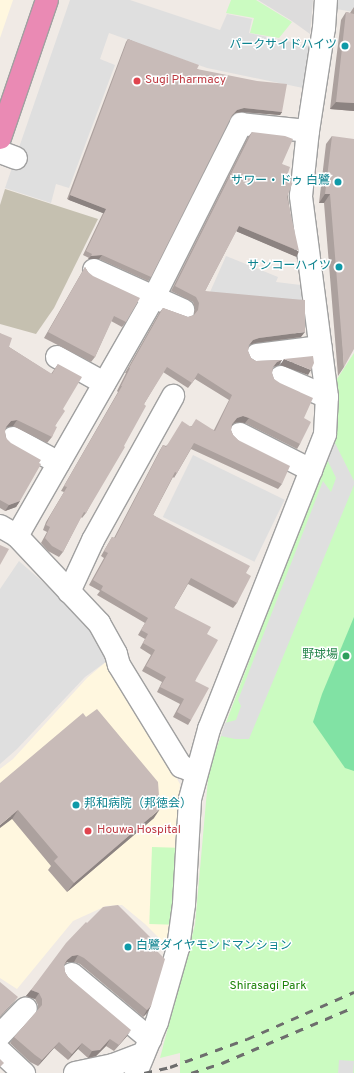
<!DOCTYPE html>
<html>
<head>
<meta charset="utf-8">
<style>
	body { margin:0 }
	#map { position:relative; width:354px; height:1073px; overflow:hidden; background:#f0eae5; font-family:Overpass,"Noto Sans JP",sans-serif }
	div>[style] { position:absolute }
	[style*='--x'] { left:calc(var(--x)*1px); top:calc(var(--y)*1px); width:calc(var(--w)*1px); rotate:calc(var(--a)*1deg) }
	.residential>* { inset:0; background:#dddcdc }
	.education>* { inset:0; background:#fff7df }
	.construction>* { inset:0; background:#c5c0b0 }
	.park>* { inset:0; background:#cbfbc1; transform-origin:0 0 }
	.pitch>* { inset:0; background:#81e2a4 }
	.parking>* { inset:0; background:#dfdfdf; transform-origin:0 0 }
	.roads { filter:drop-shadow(1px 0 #a0a0a0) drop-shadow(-1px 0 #a0a0a0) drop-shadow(0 1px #a0a0a0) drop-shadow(0 -1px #a0a0a0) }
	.minor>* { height:22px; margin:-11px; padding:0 11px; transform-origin:11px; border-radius:11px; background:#fff }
	.highway>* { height:22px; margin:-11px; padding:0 11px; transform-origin:11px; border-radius:11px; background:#ea8ab4 }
	.rail>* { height:3px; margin-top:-1.5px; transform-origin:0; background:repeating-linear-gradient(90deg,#6d6d6d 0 8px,transparent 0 16px) }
	.wall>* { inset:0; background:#aca19e }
	.shaded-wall>* { inset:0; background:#8c8381; transform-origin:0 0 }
	.building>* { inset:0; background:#c8bbb8 }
	.dots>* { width:11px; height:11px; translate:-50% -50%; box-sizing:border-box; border:2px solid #fff; border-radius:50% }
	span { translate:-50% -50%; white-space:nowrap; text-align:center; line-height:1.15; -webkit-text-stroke:3px #fff; paint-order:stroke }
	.culture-label { font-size:12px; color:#0d838f }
	.right { translate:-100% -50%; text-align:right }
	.left { translate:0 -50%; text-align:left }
	.health-label { font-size:12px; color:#be3a42 }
	.leisure-label { font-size:12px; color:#27864d }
	.park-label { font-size:12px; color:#1c8308 }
</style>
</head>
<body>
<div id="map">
	<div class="residential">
		<div style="clip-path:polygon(258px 0,313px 0,310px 34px,292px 21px)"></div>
	</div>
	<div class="education">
		<div style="clip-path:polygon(0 0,13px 0,0 38px)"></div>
		<div style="clip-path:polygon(107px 661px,180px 784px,171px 923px,166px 945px,145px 924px,122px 905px,106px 906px,73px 921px,17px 989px,0 978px,0 769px,13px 759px,87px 678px)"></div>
	</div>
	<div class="construction">
		<div style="clip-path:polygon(5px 189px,98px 219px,54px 308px,36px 334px,0 324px,0 205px)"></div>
	</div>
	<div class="park">
		<div style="clip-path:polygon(231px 0,256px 0,292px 22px,279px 38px,250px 33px,254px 18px,226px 13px)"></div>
		<div style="clip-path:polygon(354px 353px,354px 1073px,180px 1073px,180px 1053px,160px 1058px,195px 925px,209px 768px,335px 433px,337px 379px)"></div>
		<div style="left:152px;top:847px;width:24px;height:77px;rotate:2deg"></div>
	</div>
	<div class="pitch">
		<div style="clip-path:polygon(354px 617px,354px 771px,345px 768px,313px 722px,322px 694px)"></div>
	</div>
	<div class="parking">
		<div style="clip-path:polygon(70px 0,130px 0,220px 30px,227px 14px,252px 19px,249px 33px,309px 46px,303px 88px,207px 68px,109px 33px,100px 59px,115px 65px,69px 188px,56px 184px,51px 203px,5px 188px)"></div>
		<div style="clip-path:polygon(337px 0,354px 0,354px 12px,336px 9px)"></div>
		<div style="clip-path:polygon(226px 256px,278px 277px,276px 282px,301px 285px,303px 302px,210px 292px)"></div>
		<div style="clip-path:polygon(333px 439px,354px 481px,354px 485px,249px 739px,235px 739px,221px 736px,225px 723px,236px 720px,241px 706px,238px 700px,323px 481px,331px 492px,336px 478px,326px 457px)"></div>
		<div style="left:193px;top:455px;width:102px;height:69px;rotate:26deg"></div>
		<div style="clip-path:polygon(19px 561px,61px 598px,82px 622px,97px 640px,107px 657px,107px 661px,85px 677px,17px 749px,0 764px,0 589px)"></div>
		<div style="left:339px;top:1060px;width:15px;height:13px;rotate:4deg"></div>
	</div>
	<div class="roads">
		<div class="minor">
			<div style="--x:0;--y:152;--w:17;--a:21"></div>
			<div style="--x:94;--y:270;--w:98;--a:24.2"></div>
			<div style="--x:257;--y:355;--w:64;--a:-7.2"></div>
			<div style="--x:57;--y:357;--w:54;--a:29"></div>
			<div style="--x:281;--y:377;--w:50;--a:23.5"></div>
			<div style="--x:240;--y:434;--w:80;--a:26.9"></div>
			<div style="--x:13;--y:438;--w:52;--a:28.5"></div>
			<div style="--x:0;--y:526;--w:20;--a:30"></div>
			<div style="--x:17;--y:536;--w:275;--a:-60.2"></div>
			<div style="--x:154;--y:297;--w:194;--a:-63.3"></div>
			<div style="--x:241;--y:124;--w:67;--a:6"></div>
			<div style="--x:17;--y:536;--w:120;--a:46.7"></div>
			<div style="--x:99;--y:623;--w:35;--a:61"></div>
			<div style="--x:116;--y:654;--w:11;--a:75"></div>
			<div style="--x:119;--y:665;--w:119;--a:58.5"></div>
			<div style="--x:181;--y:766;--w:17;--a:24"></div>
			<div style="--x:69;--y:592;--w:57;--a:-65.2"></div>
			<div style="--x:93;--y:540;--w:165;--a:-60.9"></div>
			<div style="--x:72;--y:974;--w:102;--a:39.8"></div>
			<div style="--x:0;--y:1035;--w:37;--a:-46"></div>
			<div style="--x:0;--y:1051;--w:33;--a:43"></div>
			<div style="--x:75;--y:1073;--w:39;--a:-12"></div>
			<div style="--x:113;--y:1065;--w:33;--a:-21"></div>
			<div style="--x:136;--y:1073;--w:55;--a:-67.6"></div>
			<div style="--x:157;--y:1022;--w:77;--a:-74.2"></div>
			<div style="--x:178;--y:948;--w:44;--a:-82.2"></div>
			<div style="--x:184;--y:904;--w:105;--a:-86.7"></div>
			<div style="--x:190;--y:799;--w:73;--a:-74.8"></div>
			<div style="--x:209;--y:729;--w:317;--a:-68.5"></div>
			<div style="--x:325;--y:434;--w:37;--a:-87"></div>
			<div style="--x:327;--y:397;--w:203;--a:-97.4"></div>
			<div style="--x:301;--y:196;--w:65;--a:-83.9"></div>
			<div style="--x:308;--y:131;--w:104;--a:-81.2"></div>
			<div style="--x:324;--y:28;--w:28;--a:-86"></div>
		</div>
		<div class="highway">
			<div style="--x:0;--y:138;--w:146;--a:-71.2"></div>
		</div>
	</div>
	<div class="rail">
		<div style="--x:144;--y:1073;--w:27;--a:-13"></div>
		<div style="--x:170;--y:1067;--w:82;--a:-20"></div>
		<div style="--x:247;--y:1039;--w:117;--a:-23.7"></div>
		<div style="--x:191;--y:1073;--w:33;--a:-18"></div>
		<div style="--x:222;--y:1063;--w:143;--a:-23"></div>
	</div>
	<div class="wall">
		<div style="clip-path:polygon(354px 7px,354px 111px,330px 109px,341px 20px,346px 12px,350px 13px)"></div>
		<div style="clip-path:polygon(128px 39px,197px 69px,282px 112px,280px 115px,242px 112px,235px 113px,231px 117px,151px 277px,148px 281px,99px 259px,88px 259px,89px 258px,83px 255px,103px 213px,67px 199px,126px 42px)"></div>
		<div style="clip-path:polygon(252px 132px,282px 164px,286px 179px,295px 256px,236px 231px,205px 291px,301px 337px,255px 343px,249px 345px,248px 351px,251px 358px,256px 361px,282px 360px,279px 365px,273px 367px,272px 373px,274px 379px,304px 418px,300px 444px,297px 449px,245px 423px,239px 422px,234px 423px,232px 425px,231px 430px,233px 435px,282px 484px,278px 489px,191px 449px,177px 473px,174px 478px,173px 477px,153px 515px,246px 573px,237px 603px,233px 608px,188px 584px,174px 608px,207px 634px,195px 681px,191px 720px,188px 725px,173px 717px,180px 704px,157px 692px,162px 682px,142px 671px,151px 655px,140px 648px,145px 639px,138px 635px,145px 623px,97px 595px,100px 591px,89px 585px,104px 558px,101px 556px,112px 537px,114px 538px,160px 450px,163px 445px,166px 446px,191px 426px,214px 430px,229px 400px,195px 379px,188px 388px,163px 372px,144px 404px,86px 513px,82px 518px,81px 517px,63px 552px,59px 557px,48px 551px,41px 543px,47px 532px,43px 530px,46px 522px,64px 492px,61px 491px,118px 392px,117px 391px,126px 373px,125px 373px,159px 313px,163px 308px,188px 317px,194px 315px,194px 314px,195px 308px,193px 302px,171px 291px,248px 137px)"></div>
		<div style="clip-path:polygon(332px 136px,344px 367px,338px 376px,324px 203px,319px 203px,326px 144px)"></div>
		<div style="clip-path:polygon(85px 267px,88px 272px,126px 322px,122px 327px,111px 321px,95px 357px,91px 362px,44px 338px,82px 272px)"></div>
		<div style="clip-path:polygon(0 333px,9px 347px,51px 374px,58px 364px,63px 409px,55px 426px,52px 437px,47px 443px,13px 426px,7px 427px,5px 429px,5px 432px,20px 501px,16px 507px,5px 511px,0 508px)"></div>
		<div style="clip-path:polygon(0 783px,154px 818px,67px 892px,48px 870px,51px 866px,12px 819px)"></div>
		<div style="clip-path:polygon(87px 923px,159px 946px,156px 950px,151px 1006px,147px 1013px,143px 1017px,80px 964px,74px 962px,67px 962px,64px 965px,65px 972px,68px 977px,127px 1036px,114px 1051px,106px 1046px,96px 1056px,88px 1058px,78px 1049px,68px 1060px,54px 1048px,38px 1066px,30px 1062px,10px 1043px,14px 1037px,38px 1010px,38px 1005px,35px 999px,26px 996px,31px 990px)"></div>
	</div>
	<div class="shaded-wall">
		<div style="clip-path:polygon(336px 102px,354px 103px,354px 111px,330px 109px)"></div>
		<div style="clip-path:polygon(244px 108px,282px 112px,280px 115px,242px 112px,235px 113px,230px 118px,237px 110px)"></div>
		<div style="clip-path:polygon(325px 194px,330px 194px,324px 203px,319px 203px)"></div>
		<div style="left:70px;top:195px;width:39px;height:5px;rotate:21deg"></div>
		<div style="left:239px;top:226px;width:65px;height:6px;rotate:23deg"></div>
		<div style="clip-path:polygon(102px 255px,99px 259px,88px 259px,91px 256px)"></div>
		<div style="clip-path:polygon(305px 332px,301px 337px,255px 343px,249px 345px,253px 340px,259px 338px)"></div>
		<div style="clip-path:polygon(284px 359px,311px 370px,308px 375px,280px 365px)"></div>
		<div style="clip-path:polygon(282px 360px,279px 365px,273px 367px,277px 362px)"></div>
		<div style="clip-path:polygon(243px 416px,249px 418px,245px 423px,239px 422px,234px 423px,229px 429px,237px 418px)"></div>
		<div style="clip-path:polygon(17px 420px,13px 426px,7px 427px,2px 432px,6px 427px,11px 421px)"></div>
		<div style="clip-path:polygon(20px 501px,16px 507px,5px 511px,9px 505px)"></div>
		<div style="clip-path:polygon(160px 809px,154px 818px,67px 892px,74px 883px)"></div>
		<div style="clip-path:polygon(18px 810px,12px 819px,0 828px,0 825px)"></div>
		<div style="clip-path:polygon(78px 955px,74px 962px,67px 962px,62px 966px,67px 960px,72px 956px)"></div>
		<div style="clip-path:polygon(31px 990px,39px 993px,35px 999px,26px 996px)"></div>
		<div style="clip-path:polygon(18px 997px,14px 1002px,0 1017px,0 1016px)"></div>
		<div style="clip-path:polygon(151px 1006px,147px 1013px,143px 1017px,147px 1010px)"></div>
		<div style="clip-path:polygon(131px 1030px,127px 1036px,114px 1051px,119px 1045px)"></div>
		<div style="clip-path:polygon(110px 1039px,106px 1046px,96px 1056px,88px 1058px,92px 1051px)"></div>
		<div style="clip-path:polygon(59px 1042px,54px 1048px,38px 1066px,42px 1060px)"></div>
		<div style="clip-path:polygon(82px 1043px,78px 1049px,68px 1060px,72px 1054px)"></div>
	</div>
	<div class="building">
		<div style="clip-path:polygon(354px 10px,354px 103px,336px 102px,346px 12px,354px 14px)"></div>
		<div style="clip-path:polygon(128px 39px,199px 65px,197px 69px,257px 81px,287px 84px,282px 112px,244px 108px,237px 110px,232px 115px,151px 277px,102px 255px,91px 256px,92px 254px,86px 251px,106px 209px,70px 195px)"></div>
		<div style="clip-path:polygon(252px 132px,285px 136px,293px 139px,282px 164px,290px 167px,286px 179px,293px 182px,287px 197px,299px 251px,239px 226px,205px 291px,305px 300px,305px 332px,259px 338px,253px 340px,249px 345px,248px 351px,251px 358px,256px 361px,282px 360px,277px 362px,273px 367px,272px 373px,274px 379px,280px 383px,313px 398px,304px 418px,311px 422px,300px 444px,249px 418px,243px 416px,237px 418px,232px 424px,231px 430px,233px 435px,238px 440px,290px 466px,282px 484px,194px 443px,177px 473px,175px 472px,153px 515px,250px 566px,246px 573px,251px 576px,237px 603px,191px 578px,174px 608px,211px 627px,207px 634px,218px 640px,195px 681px,209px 688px,191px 720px,177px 712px,184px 699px,160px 687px,166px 677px,146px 666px,155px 650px,143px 643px,148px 634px,141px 630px,148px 618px,101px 590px,103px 586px,93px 580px,108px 553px,104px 551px,112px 537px,115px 538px,163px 445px,166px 447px,182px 421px,191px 427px,196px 419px,215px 431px,232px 395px,198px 373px,192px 383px,167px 367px,144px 404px,146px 406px,124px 446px,125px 447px,86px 513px,84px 512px,63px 552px,52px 546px,45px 538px,50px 527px,46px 525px,50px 516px,67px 487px,64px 486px,122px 386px,121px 386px,130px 368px,129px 368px,163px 308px,188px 317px,194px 315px,198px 310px,199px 303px,196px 297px,175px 286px)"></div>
		<div style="clip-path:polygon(332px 136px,354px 139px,354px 349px,344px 367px,330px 194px,325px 194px)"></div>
		<div style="clip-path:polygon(85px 267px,88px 272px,93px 276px,140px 298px,126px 322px,114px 316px,95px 357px,48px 332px)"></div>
		<div style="clip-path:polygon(0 333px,12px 338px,9px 347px,52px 374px,58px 364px,82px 377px,63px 409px,65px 411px,55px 426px,57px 427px,52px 437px,17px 420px,11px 421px,6px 427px,5px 432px,6px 438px,11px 443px,41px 460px,39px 463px,41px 464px,20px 501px,9px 505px,0 500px)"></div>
		<div style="clip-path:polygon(313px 356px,314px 363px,311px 370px,284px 359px)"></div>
		<div style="clip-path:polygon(0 545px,9px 549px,0 565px)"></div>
		<div style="clip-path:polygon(97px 709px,158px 782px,160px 809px,74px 883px,54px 861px,58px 857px,18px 810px,0 825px,0 783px,83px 713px,86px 717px)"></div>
		<div style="clip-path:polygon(118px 905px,159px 946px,156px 950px,165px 959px,151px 1006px,147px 1010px,84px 958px,78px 955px,72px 956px,67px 960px,64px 965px,65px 972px,68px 977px,131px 1030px,119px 1045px,110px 1039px,100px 1050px,92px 1051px,82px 1043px,72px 1054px,59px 1042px,42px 1060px,35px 1055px,14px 1037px,42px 1005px,42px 999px,39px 993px,31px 990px,66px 943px,86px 922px,87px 923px,103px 907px)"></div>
		<div style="clip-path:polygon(0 982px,18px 997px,0 1016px)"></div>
		<div style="clip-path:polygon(0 1059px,4px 1063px,0 1067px)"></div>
	</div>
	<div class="dots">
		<div style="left:345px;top:46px;background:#0f9aa8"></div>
		<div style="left:137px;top:81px;background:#e0444e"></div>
		<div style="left:338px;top:182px;background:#0f9aa8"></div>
		<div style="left:339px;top:267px;background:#0f9aa8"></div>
		<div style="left:346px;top:656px;background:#2e9e5b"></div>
		<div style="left:76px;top:805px;background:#0f9aa8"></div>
		<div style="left:88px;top:831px;background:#e0444e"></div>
		<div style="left:128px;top:947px;background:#0f9aa8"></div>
	</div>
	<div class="culture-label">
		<span class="right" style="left:337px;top:46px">パークサイドハイツ</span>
		<span class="right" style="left:330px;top:182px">サワー・ドゥ 白鷺</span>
		<span class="right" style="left:331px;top:267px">サンコーハイツ</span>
		<span class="left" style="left:84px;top:805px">邦和病院（邦徳会）</span>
		<span class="left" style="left:136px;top:947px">白鷺ダイヤモンドマンション</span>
	</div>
	<div class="health-label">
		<span class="left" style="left:145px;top:81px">Sugi Pharmacy</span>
		<span class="left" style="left:97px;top:831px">Houwa Hospital</span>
	</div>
	<div class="leisure-label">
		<span class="right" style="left:338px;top:656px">野球場</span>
	</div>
	<div class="park-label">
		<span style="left:268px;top:987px">Shirasagi Park</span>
	</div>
</div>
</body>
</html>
